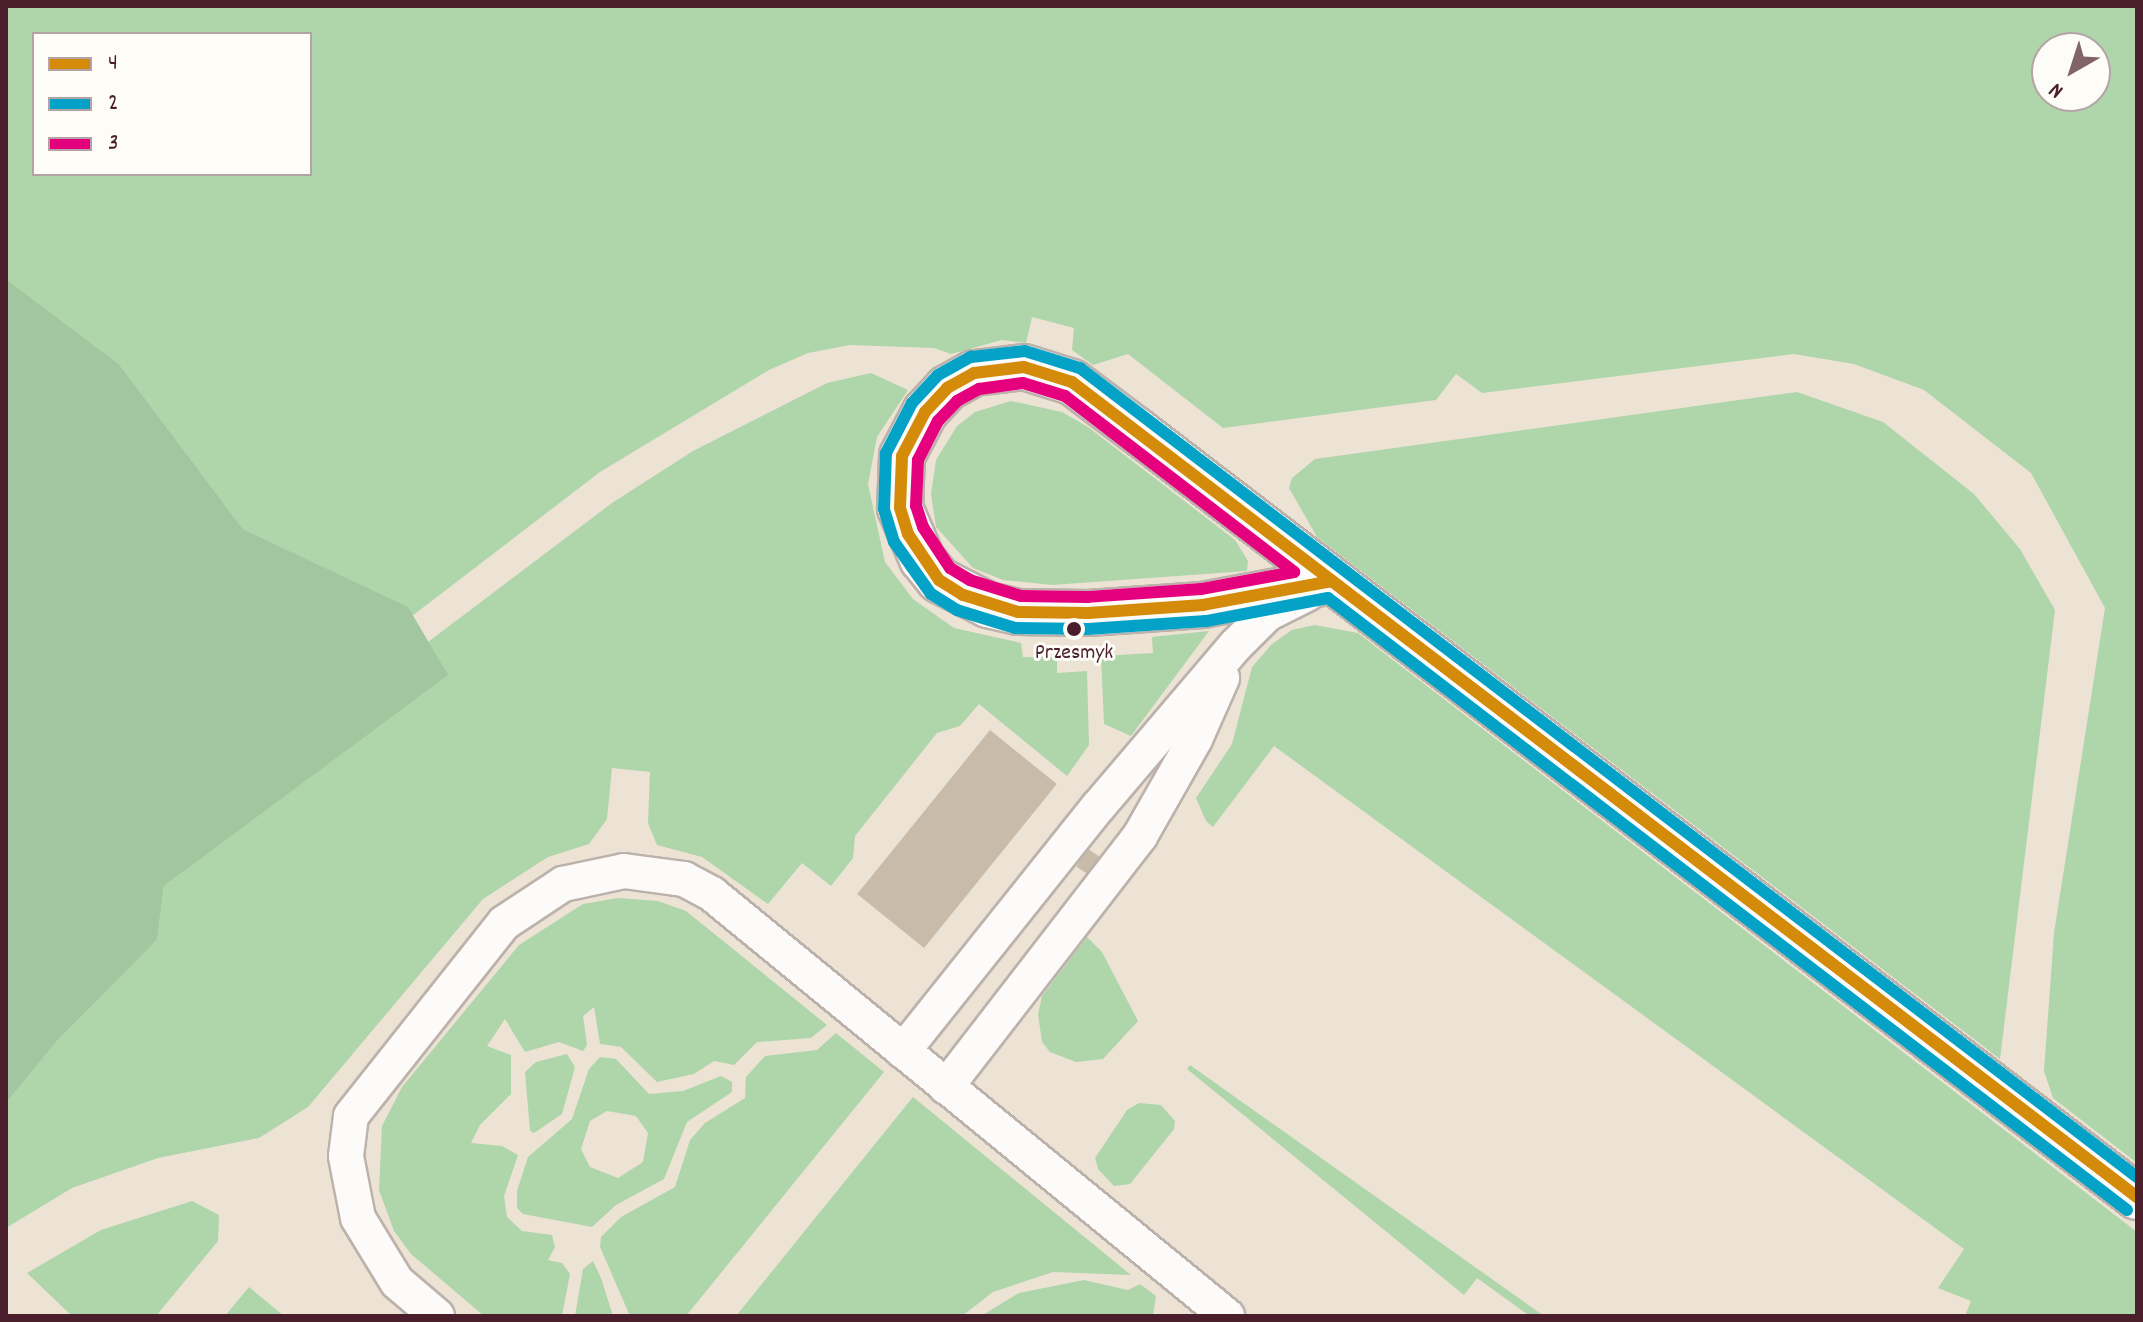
<!DOCTYPE html>
<html>
<head>
<meta charset="utf-8">
<style>
	body { margin:0 }
	#map { position:relative; width:2143px; height:1322px; overflow:hidden; background:#ece3d5; font-family:Dekko,sans-serif }
	div>[style] { position:absolute }
	[style*='--x'] { left:calc(var(--x)*1px); top:calc(var(--y)*1px); width:calc(var(--w)*1px); rotate:calc(var(--a)*1deg) }
	.green>* { inset:0; background:#afd5ab }
	.forest>* { inset:0; background:#a2c6a0 }
	.building>* { inset:0; background:#c8bba9; transform-origin:0 0 }
	.roads { filter:drop-shadow(2px 0 #bcb2ab) drop-shadow(-2px 0 #bcb2ab) drop-shadow(0 2px #bcb2ab) drop-shadow(0 -2px #bcb2ab) }
	.lane>* { height:34px; margin:-17px; padding:0 17px; transform-origin:17px; border-radius:17px; background:#fcfbf9 }
	.street>* { height:44px; margin:-22px; padding:0 22px; transform-origin:22px; border-radius:22px; background:#fcfbf9 }
	.bus-1>* { height:12px; margin:-6px; padding:0 6px; transform-origin:6px; border-radius:6px; background:#d48b09 }
	.bus-2>* { height:12px; margin:-6px; padding:0 6px; transform-origin:6px; border-radius:6px; background:#04a2c6 }
	.bus-3>* { height:12px; margin:-6px; padding:0 6px; transform-origin:6px; border-radius:6px; background:#e5007d }
	.dots>* { width:22px; height:22px; translate:-50% -50%; box-sizing:border-box; border:4px solid #fdfcf7; border-radius:50% }
	span { translate:-50% -50%; white-space:nowrap; text-align:center; line-height:1.15; -webkit-text-stroke:6px #fdfcf7; paint-order:stroke }
	.bus-label { font-size:22px; color:#4a1f2b }
	.frame { position:absolute; inset:0; border:8px solid #4a1f2b; pointer-events:none }
	.legend { position:absolute; left:32px; top:32px; width:280px; height:144px; box-sizing:border-box; background:#fdfcf7; border:2px solid #b5a4a5; margin:0; padding:10px 14px; list-style:none; font-size:24px; color:#4a1f2b }
	.legend li { display:flex; align-items:center; gap:16px; height:40px }
	.legend b { width:40px; border:2px solid #b5a4a5 }
	.north { position:absolute; left:2031px; top:32px; width:80px; height:80px; box-sizing:border-box; background:#fdfcf7; border:2px solid #b5a4a5; border-radius:50%; rotate:219deg; font-size:22px; font-weight:700; line-height:32px; text-align:center; color:#4a1f2b }
	.north::after { content:''; display:block; margin:auto; width:28px; height:36px; background:#836466; clip-path:polygon(50% 0,100% 100%,50% 72%,0 100%) }
</style>
</head>
<body>
<div id="map">
	<div class="green">
		<div style="clip-path:polygon(evenodd,6px 6px,2137px 6px,2137px 1163px,2053px 1098px,2044px 1071px,2054px 933px,2105px 608px,2031px 473px,1924px 390px,1854px 364px,1794px 354px,1482px 393px,1456px 374px,1436px 400px,1223px 428px,1128px 354px,1093px 365px,1072px 350px,1074px 328px,1032px 317px,1026px 343px,1002px 340px,951px 354px,934px 348px,850px 345px,808px 353px,769px 370px,600px 472px,412px 616px,407px 607px,243px 529px,119px 364px,6px 279px,6px 6px,34px 34px,310px 34px,310px 174px,34px 174px,34px 34px,6px 6px,2047px 48px,2095px 48px,2095px 96px,2047px 96px,2047px 48px)"></div>
		<div style="clip-path:polygon(871px 373px,908px 390px,877px 437px,868px 484px,885px 562px,913px 599px,954px 628px,1021px 643px,1023px 657px,1057px 657px,1057px 673px,1087px 671px,1089px 745px,1067px 776px,979px 704px,960px 726px,937px 733px,855px 836px,853px 858px,831px 886px,802px 863px,768px 904px,702px 857px,657px 845px,648px 823px,650px 772px,612px 768px,607px 819px,589px 844px,548px 857px,483px 899px,308px 1107px,259px 1138px,158px 1158px,72px 1188px,6px 1228px,6px 1103px,57px 1041px,157px 940px,164px 886px,447px 675px,428px 642px,612px 503px,693px 451px,827px 383px)"></div>
		<div style="clip-path:polygon(1797px 392px,1883px 422px,1974px 494px,2020px 549px,2055px 610px,2000px 1059px,1317px 537px,1289px 488px,1292px 478px,1315px 459px)"></div>
		<div style="clip-path:polygon(1011px 401px,1062px 412px,1088px 427px,1235px 540px,1248px 561px,1247px 571px,1052px 585px,1003px 580px,973px 568px,936px 527px,931px 494px,936px 460px,957px 426px,975px 412px)"></div>
		<div style="clip-path:polygon(1315px 625px,1358px 633px,2137px 1232px,2137px 1316px,1965px 1316px,1971px 1301px,1938px 1288px,1964px 1249px,1274px 746px,1213px 827px,1206px 821px,1196px 798px,1232px 744px,1252px 667px,1272px 644px,1292px 630px)"></div>
		<div style="clip-path:polygon(1209px 631px,1131px 736px,1104px 724px,1101px 656px,1153px 653px,1152px 637px)"></div>
		<div style="clip-path:polygon(618px 898px,658px 901px,686px 911px,827px 1025px,811px 1038px,757px 1042px,734px 1065px,714px 1061px,694px 1074px,657px 1082px,621px 1047px,600px 1044px,594px 1007px,583px 1016px,587px 1045px,583px 1051px,559px 1042px,525px 1052px,505px 1019px,487px 1046px,511px 1055px,511px 1094px,480px 1125px,471px 1143px,502px 1146px,518px 1155px,504px 1196px,507px 1217px,522px 1231px,552px 1235px,555px 1247px,548px 1260px,562px 1263px,570px 1274px,562px 1316px,484px 1316px,411px 1254px,394px 1231px,379px 1190px,382px 1126px,402px 1087px,519px 945px,583px 904px)"></div>
		<div style="clip-path:polygon(1087px 937px,1102px 952px,1138px 1021px,1103px 1059px,1076px 1062px,1050px 1052px,1042px 1042px,1038px 1014px,1042px 996px)"></div>
		<div style="clip-path:polygon(836px 1033px,884px 1072px,686px 1316px,630px 1316px,600px 1247px,601px 1237px,621px 1217px,675px 1187px,690px 1140px,705px 1123px,745px 1098px,746px 1077px,765px 1056px,817px 1050px)"></div>
		<div style="clip-path:polygon(567px 1054px,575px 1067px,562px 1114px,534px 1133px,530px 1131px,525px 1072px,536px 1062px)"></div>
		<div style="clip-path:polygon(evenodd,600px 1057px,616px 1059px,649px 1094px,683px 1091px,721px 1076px,732px 1082px,732px 1092px,687px 1122px,664px 1179px,616px 1205px,592px 1227px,523px 1214px,517px 1208px,517px 1191px,528px 1157px,572px 1119px,589px 1069px,600px 1057px,607px 1111px,636px 1116px,648px 1133px,643px 1162px,618px 1178px,590px 1167px,581px 1149px,590px 1121px,607px 1111px)"></div>
		<div style="clip-path:polygon(1190px 1065px,1544px 1316px,1530px 1316px,1477px 1278px,1464px 1295px,1187px 1069px)"></div>
		<div style="clip-path:polygon(913px 1097px,1131px 1275px,1053px 1272px,993px 1292px,962px 1316px,736px 1316px)"></div>
		<div style="clip-path:polygon(1139px 1103px,1161px 1105px,1175px 1121px,1174px 1129px,1130px 1184px,1114px 1186px,1098px 1169px,1095px 1158px,1127px 1110px)"></div>
		<div style="clip-path:polygon(192px 1201px,219px 1215px,218px 1241px,156px 1316px,72px 1316px,27px 1273px,101px 1230px)"></div>
		<div style="clip-path:polygon(593px 1261px,601px 1278px,613px 1316px,575px 1316px,583px 1269px)"></div>
		<div style="clip-path:polygon(1084px 1280px,1128px 1290px,1140px 1284px,1156px 1296px,1153px 1316px,981px 1316px,1019px 1293px)"></div>
		<div style="clip-path:polygon(249px 1287px,284px 1316px,225px 1316px)"></div>
	</div>
	<div class="forest">
		<div style="clip-path:polygon(6px 279px,119px 364px,243px 529px,408px 607px,448px 675px,164px 886px,157px 940px,57px 1041px,6px 1103px)"></div>
	</div>
	<div class="building">
		<div style="left:990px;top:730px;width:86px;height:211px;rotate:39deg"></div>
		<div style="left:1088px;top:849px;width:14px;height:21px;rotate:34deg"></div>
	</div>
	<div class="roads">
		<div class="lane">
			<div style="--x:903;--y:1051;--w:312;--a:-51.4"></div>
			<div style="--x:1098;--y:807;--w:213;--a:-49.6"></div>
			<div style="--x:1236;--y:645;--w:44;--a:-45"></div>
			<div style="--x:1267;--y:614;--w:45;--a:-26.6"></div>
			<div style="--x:946;--y:1087;--w:317;--a:-52.3"></div>
			<div style="--x:1140;--y:836;--w:112;--a:-60.4"></div>
			<div style="--x:1195;--y:739;--w:67;--a:-66.1"></div>
			<div style="--x:437;--y:1316;--w:52;--a:-139.6"></div>
			<div style="--x:397;--y:1282;--w:75;--a:-121.4"></div>
			<div style="--x:358;--y:1218;--w:63;--a:-101"></div>
			<div style="--x:346;--y:1156;--w:40;--a:-82.9"></div>
			<div style="--x:351;--y:1116;--w:246;--a:-51.6"></div>
			<div style="--x:504;--y:923;--w:71;--a:-33.5"></div>
			<div style="--x:563;--y:884;--w:62;--a:-12"></div>
			<div style="--x:624;--y:871;--w:61;--a:7.6"></div>
			<div style="--x:684;--y:879;--w:32;--a:28"></div>
			<div style="--x:712;--y:894;--w:666;--a:39.33"></div>
		</div>
		<div class="street">
			<div style="--x:1332;--y:581;--w:131;--a:169.5"></div>
			<div style="--x:1203;--y:605;--w:115;--a:176"></div>
			<div style="--x:1088;--y:613;--w:70;--a:-179.2"></div>
			<div style="--x:1018;--y:612;--w:31;--a:-167"></div>
			<div style="--x:988;--y:605;--w:55;--a:-153"></div>
			<div style="--x:939;--y:580;--w:27;--a:-129"></div>
			<div style="--x:922;--y:559;--w:56;--a:-113.3"></div>
			<div style="--x:900;--y:508;--w:52;--a:-87.8"></div>
			<div style="--x:902;--y:456;--w:50;--a:-62.4"></div>
			<div style="--x:925;--y:412;--w:33;--a:-47"></div>
			<div style="--x:947;--y:388;--w:31;--a:-29"></div>
			<div style="--x:974;--y:373;--w:50;--a:-6.8"></div>
			<div style="--x:1024;--y:367;--w:50;--a:17.4"></div>
			<div style="--x:1072;--y:382;--w:80;--a:36.9"></div>
			<div style="--x:1136;--y:430;--w:1261;--a:37.46"></div>
		</div>
	</div>
	<div class="bus-1">
		<div style="--x:1024;--y:367;--w:50;--a:17.4"></div>
		<div style="--x:1072;--y:382;--w:327;--a:37.4"></div>
		<div style="--x:1332;--y:581;--w:131;--a:169.5"></div>
		<div style="--x:1203;--y:605;--w:115;--a:176"></div>
		<div style="--x:1088;--y:613;--w:70;--a:-179.2"></div>
		<div style="--x:1018;--y:612;--w:58;--a:-162.8"></div>
		<div style="--x:963;--y:595;--w:28;--a:-148"></div>
		<div style="--x:939;--y:580;--w:55;--a:-124"></div>
		<div style="--x:908;--y:534;--w:27;--a:-107"></div>
		<div style="--x:900;--y:508;--w:52;--a:-87.8"></div>
		<div style="--x:902;--y:456;--w:50;--a:-62.4"></div>
		<div style="--x:925;--y:412;--w:33;--a:-47"></div>
		<div style="--x:947;--y:388;--w:31;--a:-29"></div>
		<div style="--x:974;--y:373;--w:50;--a:-6.8"></div>
		<div style="--x:1332;--y:581;--w:1014;--a:37.42"></div>
		<div style="--x:2137;--y:1197;--w:150;--a:-142.6"></div>
		<div style="--x:2018;--y:1106;--w:864;--a:-142.57"></div>
	</div>
	<div class="bus-2">
		<div style="--x:2127;--y:1210;--w:1006;--a:-142.55"></div>
		<div style="--x:1328;--y:598;--w:124;--a:169.3"></div>
		<div style="--x:1206;--y:621;--w:118;--a:176.1"></div>
		<div style="--x:1088;--y:629;--w:73;--a:-179.2"></div>
		<div style="--x:1015;--y:628;--w:61;--a:-162.8"></div>
		<div style="--x:957;--y:610;--w:31;--a:-148"></div>
		<div style="--x:931;--y:594;--w:64;--a:-125.4"></div>
		<div style="--x:894;--y:542;--w:34;--a:-107"></div>
		<div style="--x:884;--y:509;--w:56;--a:-88"></div>
		<div style="--x:886;--y:453;--w:56;--a:-62.5"></div>
		<div style="--x:912;--y:403;--w:38;--a:-47"></div>
		<div style="--x:938;--y:375;--w:38;--a:-29"></div>
		<div style="--x:971;--y:357;--w:54;--a:-6.3"></div>
		<div style="--x:1025;--y:351;--w:58;--a:17.2"></div>
		<div style="--x:1080;--y:368;--w:1331;--a:37.43"></div>
	</div>
	<div class="bus-3">
		<div style="--x:1023;--y:383;--w:44;--a:17.2"></div>
		<div style="--x:1065;--y:396;--w:289;--a:37.5"></div>
		<div style="--x:1294;--y:572;--w:95;--a:169.6"></div>
		<div style="--x:1201;--y:589;--w:113;--a:176"></div>
		<div style="--x:1088;--y:597;--w:67;--a:-179.1"></div>
		<div style="--x:1021;--y:596;--w:53;--a:-162.6"></div>
		<div style="--x:970;--y:580;--w:23;--a:-149"></div>
		<div style="--x:950;--y:568;--w:49;--a:-123.4"></div>
		<div style="--x:923;--y:527;--w:22;--a:-108"></div>
		<div style="--x:916;--y:506;--w:46;--a:-87.5"></div>
		<div style="--x:918;--y:460;--w:44;--a:-62.9"></div>
		<div style="--x:938;--y:421;--w:28;--a:-46"></div>
		<div style="--x:957;--y:401;--w:25;--a:-29"></div>
		<div style="--x:979;--y:389;--w:44;--a:-7.8"></div>
	</div>
	<div class="dots">
		<div style="left:1074px;top:629px;background:#4a1f2b"></div>
	</div>
	<div class="bus-label">
		<span style="left:1074px;top:654px">Przesmyk</span>
	</div>
	<div class="frame"></div>
	<ul class="legend">
	<li><b style="height:10px;background:#d48b09"></b>4</li>
	<li><b style="height:10px;background:#04a2c6"></b>2</li>
	<li><b style="height:10px;background:#e5007d"></b>3</li>
	</ul>
	<div class="north">N</div>
</div>
</body>
</html>
